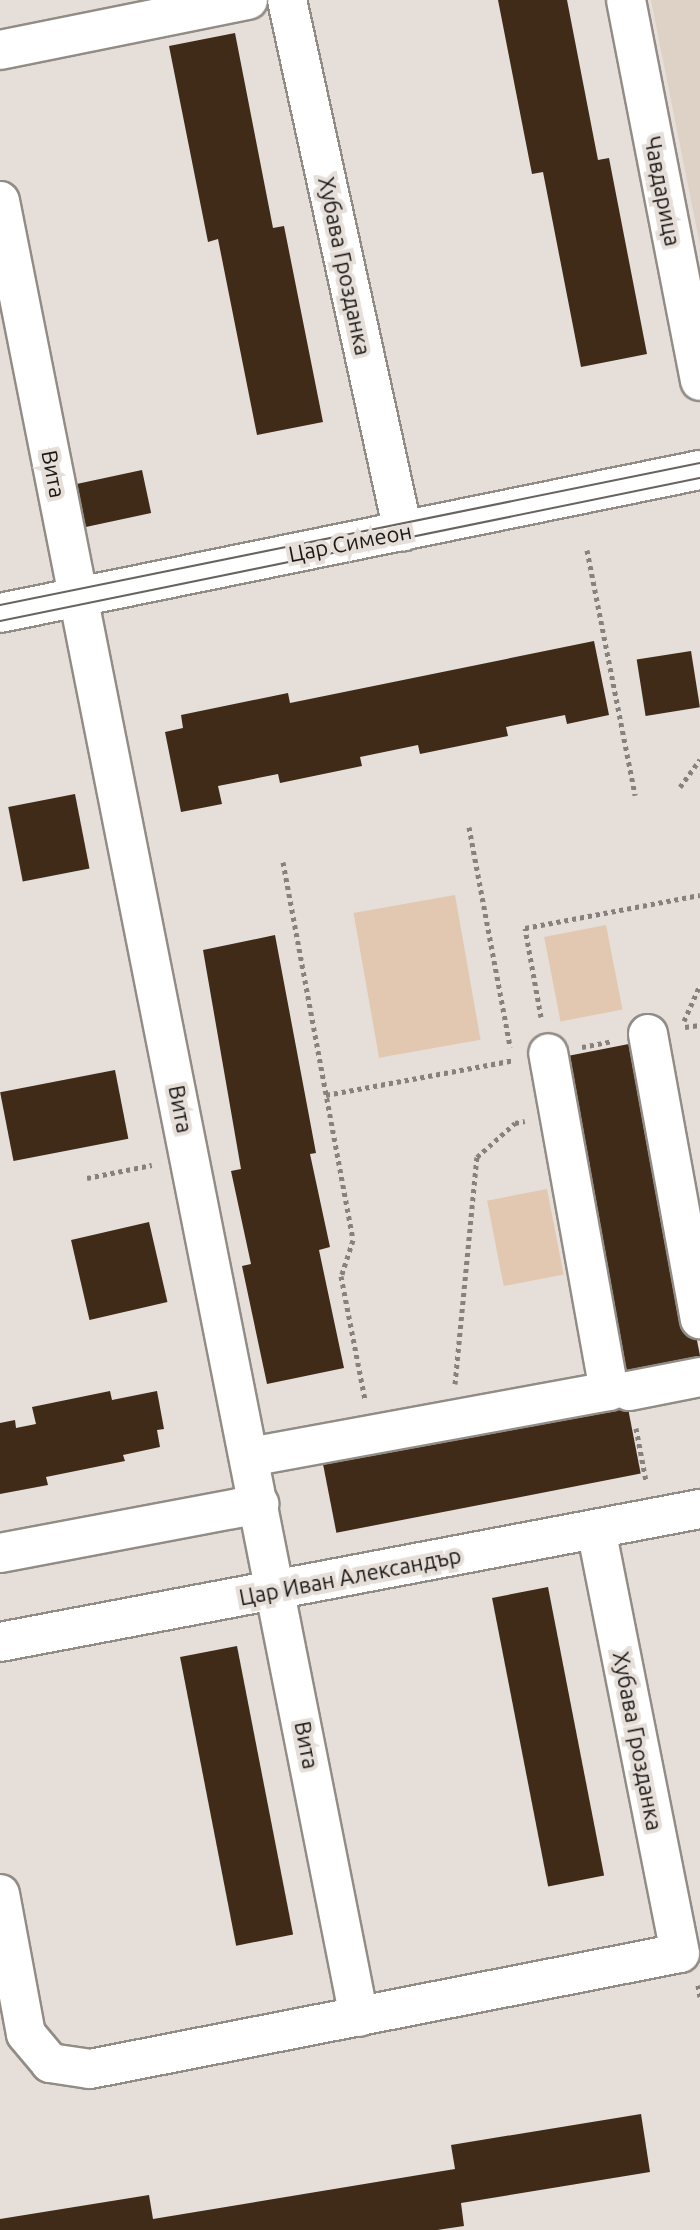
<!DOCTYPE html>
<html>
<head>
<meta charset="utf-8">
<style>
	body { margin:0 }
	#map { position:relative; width:700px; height:2230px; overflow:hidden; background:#e6ded8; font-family:Ubuntu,sans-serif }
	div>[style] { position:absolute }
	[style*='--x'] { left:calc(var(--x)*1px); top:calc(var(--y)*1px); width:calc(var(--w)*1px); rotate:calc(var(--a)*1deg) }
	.built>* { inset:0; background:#ded1c5 }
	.green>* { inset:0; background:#e2c7b1; transform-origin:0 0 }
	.building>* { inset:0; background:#3f2b18; transform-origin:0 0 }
	.path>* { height:5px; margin-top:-2.5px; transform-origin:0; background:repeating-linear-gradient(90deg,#87817d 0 4px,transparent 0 8px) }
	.roads { filter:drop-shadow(2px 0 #928c86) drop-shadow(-2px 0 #928c86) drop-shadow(0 2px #928c86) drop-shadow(0 -2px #928c86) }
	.minor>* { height:38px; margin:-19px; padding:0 19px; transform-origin:19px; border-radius:19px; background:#fff }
	.tram>* { height:2px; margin:-1px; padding:0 1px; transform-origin:1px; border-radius:1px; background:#67635f }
	span { translate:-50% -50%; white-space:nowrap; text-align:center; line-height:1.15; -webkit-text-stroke:8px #e6ded8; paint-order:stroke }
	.street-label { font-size:22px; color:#1a1715 }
</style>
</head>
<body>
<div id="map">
	<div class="built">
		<div style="clip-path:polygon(651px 0,700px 0,700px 245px)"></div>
	</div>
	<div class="green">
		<div style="left:455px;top:895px;width:147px;height:103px;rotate:80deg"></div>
		<div style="left:606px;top:925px;width:86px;height:63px;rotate:79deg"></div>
		<div style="left:547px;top:1189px;width:87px;height:61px;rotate:79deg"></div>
	</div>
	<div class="building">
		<div style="clip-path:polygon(498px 0,567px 0,598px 160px,609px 158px,647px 354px,581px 367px,543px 172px,532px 174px)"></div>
		<div style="clip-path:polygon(235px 33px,273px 228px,284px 226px,323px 422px,257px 435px,218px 239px,208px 242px,169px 46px)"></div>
		<div style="left:142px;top:470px;width:44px;height:68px;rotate:78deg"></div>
		<div style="clip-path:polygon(594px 641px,609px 715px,567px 724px,565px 715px,506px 727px,508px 736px,420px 754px,418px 745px,360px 757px,362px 766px,280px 783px,278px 774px,218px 786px,222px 804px,181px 812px,165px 732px,183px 728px,181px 715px,288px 693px,290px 703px)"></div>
		<div style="left:691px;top:651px;width:57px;height:55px;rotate:81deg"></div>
		<div style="left:75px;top:794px;width:76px;height:68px;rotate:79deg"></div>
		<div style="clip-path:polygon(275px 935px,316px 1153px,310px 1154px,330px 1247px,319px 1250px,344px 1368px,267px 1384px,242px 1266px,251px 1264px,231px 1171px,241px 1169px,203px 950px)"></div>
		<div style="left:639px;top:1042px;width:333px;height:78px;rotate:79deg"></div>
		<div style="left:115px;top:1070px;width:70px;height:117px;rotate:79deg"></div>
		<div style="left:149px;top:1222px;width:82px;height:80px;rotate:77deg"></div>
		<div style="clip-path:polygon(110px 1391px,112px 1400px,157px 1391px,164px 1429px,157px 1430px,160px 1447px,123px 1455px,125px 1461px,46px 1477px,48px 1485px,0 1494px,0 1423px,15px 1420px,16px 1428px,36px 1424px,32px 1407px)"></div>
		<div style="left:626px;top:1398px;width:77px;height:310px;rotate:79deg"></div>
		<div style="left:548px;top:1587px;width:294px;height:57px;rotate:79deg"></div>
		<div style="left:237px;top:1646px;width:294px;height:58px;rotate:79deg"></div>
		<div style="clip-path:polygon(641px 2114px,650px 2172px,461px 2203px,464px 2226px,437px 2230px,0 2230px,0 2219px,149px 2195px,153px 2219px,455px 2169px,451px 2145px)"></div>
	</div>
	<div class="path">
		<div style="--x:587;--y:550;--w:250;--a:78.9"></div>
		<div style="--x:680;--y:787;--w:34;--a:-54"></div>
		<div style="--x:469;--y:827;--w:224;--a:79.4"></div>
		<div style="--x:283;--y:862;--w:384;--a:79.5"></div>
		<div style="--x:353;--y:1240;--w:38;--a:108"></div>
		<div style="--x:341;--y:1276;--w:126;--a:79"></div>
		<div style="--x:541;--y:1017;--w:90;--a:-100.2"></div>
		<div style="--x:525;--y:928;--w:178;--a:-10.7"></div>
		<div style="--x:684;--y:1021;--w:39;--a:-66"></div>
		<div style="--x:685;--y:1027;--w:15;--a:-8"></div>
		<div style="--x:582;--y:1047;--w:31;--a:-11"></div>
		<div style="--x:326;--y:1095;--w:191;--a:-10.5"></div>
		<div style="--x:87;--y:1178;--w:66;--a:-11.3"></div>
		<div style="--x:455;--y:1384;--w:228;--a:-84.5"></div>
		<div style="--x:477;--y:1157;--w:51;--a:-41.8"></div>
		<div style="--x:515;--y:1123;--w:10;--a:-11"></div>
		<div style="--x:636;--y:1428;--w:54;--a:79.3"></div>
		<div style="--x:698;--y:1985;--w:12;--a:81"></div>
	</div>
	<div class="roads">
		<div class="minor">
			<div style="--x:287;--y:0;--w:544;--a:77.68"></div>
			<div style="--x:626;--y:0;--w:388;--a:79"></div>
			<div style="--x:0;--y:50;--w:253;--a:-11.4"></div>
			<div style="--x:0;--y:201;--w:1851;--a:78.82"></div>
			<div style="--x:0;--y:613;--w:714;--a:-11.55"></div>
			<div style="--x:648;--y:1034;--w:290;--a:79.7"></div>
			<div style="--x:629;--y:1391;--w:72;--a:-11.2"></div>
			<div style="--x:250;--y:1457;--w:365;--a:-10.4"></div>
			<div style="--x:609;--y:1391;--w:343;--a:-100.2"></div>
			<div style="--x:0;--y:1553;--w:264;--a:-10.7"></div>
			<div style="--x:0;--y:1642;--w:713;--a:-10.76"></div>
			<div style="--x:0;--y:1894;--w:142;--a:79.5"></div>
			<div style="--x:26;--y:2034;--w:38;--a:50"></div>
			<div style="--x:50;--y:2063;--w:40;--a:8.5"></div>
			<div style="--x:90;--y:2069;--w:601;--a:-11.12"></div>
			<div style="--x:680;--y:1953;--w:432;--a:-101.2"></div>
		</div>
	</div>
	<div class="tram">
		<div style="--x:0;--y:605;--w:714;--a:-11.47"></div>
		<div style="--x:0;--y:621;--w:714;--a:-11.55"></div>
	</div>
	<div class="street-label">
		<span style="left:663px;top:191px;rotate:79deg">Чавдарица</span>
		<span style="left:345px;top:266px;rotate:78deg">Хубава Грозданка</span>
		<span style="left:54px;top:474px;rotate:79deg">Вита</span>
		<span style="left:350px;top:542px;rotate:-11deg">Цар Симеон</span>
		<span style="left:181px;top:1109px;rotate:79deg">Вита</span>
		<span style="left:350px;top:1576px;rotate:-11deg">Цар Иван Александър</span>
		<span style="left:638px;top:1741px;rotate:79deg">Хубава Грозданка</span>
		<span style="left:307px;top:1745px;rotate:79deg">Вита</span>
	</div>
</div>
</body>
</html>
